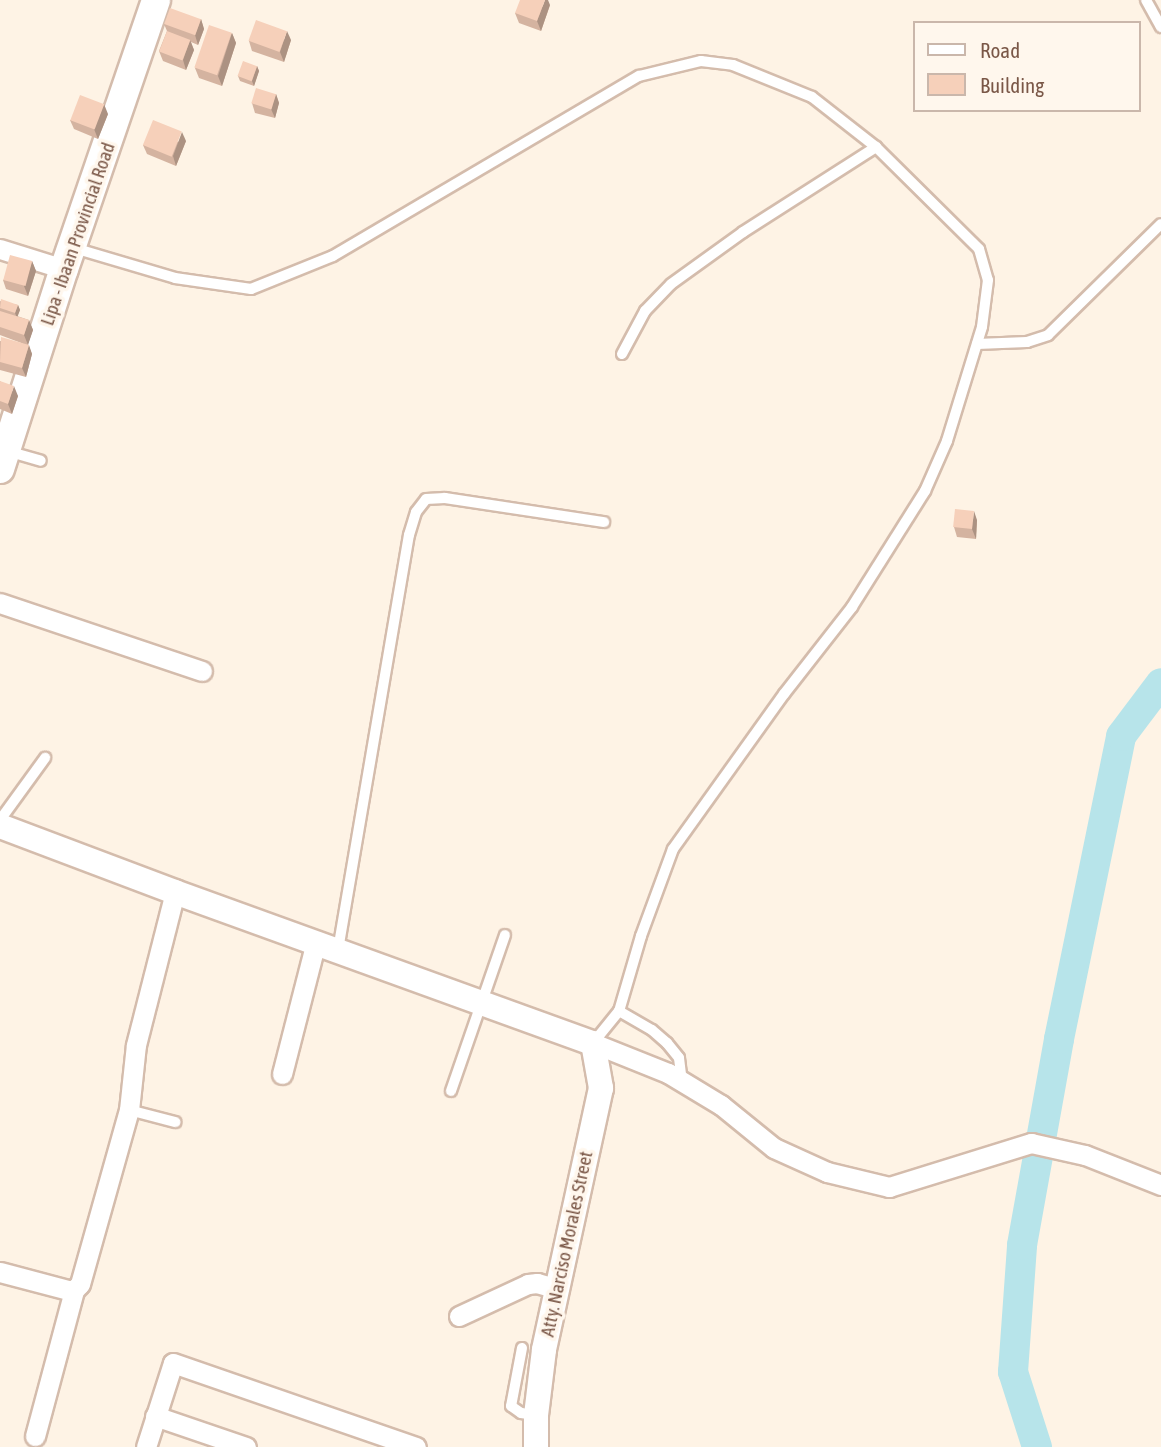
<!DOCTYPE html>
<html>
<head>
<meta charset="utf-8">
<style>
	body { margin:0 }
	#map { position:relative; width:1161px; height:1447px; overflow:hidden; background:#fef3e5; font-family:"Asap Condensed",sans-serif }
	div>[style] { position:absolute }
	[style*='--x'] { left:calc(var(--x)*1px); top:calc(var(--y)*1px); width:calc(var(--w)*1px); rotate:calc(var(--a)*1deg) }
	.river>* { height:30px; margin:-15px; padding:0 15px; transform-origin:15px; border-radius:15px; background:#b7e4ea }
	.roads { filter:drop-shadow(2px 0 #d4bcac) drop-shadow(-2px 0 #d4bcac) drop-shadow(0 2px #d4bcac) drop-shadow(0 -2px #d4bcac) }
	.service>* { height:10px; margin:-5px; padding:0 5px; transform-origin:5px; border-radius:5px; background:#fff }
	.minor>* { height:19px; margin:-9.5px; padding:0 9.5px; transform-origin:9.5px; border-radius:9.5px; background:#fff }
	.tertiary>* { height:24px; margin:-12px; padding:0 12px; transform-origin:12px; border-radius:12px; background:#fff }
	.secondary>* { height:28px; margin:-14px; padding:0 14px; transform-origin:14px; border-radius:14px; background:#fff }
	.wall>* { inset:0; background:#d4b3a0 }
	.shaded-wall>* { inset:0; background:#ac9282 }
	.building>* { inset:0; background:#f6d0ba; transform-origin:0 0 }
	span { translate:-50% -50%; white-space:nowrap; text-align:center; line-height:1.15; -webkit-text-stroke:7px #fff7ed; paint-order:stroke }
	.street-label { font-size:19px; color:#7a5747 }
	.legend { position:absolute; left:913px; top:21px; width:228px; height:91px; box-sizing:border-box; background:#fff7ed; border:2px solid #cab7ab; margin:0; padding:9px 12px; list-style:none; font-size:21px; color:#7a5747 }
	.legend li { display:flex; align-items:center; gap:14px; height:35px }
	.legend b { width:35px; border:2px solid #cab7ab }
</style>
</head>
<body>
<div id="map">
	<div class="river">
		<div style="--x:1037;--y:1447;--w:79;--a:-107.7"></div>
		<div style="--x:1013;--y:1372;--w:127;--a:-85.9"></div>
		<div style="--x:1022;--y:1245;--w:209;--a:-79.8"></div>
		<div style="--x:1059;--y:1039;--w:309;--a:-78.4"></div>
		<div style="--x:1121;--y:736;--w:66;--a:-53"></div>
	</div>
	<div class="roads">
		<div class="service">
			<div style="--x:1146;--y:0;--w:31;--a:61"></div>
			<div style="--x:74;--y:248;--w:105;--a:16.5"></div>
			<div style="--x:175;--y:278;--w:77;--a:8.2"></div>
			<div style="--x:251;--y:289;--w:88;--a:-21.9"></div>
			<div style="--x:333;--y:256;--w:355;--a:-30.5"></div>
			<div style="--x:639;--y:76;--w:64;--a:-13.6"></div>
			<div style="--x:701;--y:61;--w:32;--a:7"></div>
			<div style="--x:733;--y:65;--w:85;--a:22.1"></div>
			<div style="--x:812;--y:97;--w:81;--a:38"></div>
			<div style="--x:876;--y:147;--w:145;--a:44.7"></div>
			<div style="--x:979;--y:249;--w:32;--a:74"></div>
			<div style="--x:988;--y:280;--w:47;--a:97.3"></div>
			<div style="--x:982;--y:327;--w:119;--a:107.1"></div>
			<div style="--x:947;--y:441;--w:55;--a:113.7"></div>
			<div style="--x:925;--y:491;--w:137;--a:122.2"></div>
			<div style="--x:852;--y:607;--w:110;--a:128"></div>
			<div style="--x:784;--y:694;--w:191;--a:125.6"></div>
			<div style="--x:673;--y:849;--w:93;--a:110.2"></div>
			<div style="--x:641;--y:936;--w:78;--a:106.3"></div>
			<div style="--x:619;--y:1011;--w:41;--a:129.1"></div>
			<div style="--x:977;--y:344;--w:50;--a:-2.3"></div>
			<div style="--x:1027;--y:342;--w:22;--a:-18"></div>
			<div style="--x:1048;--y:335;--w:158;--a:-44.5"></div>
			<div style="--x:622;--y:354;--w:49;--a:-61.9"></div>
			<div style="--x:645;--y:311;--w:37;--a:-46"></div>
			<div style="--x:671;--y:284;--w:89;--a:-35.8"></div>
			<div style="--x:743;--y:232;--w:158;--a:-32.6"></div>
			<div style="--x:7;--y:451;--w:35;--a:16"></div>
			<div style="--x:0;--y:820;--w:77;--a:-54"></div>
			<div style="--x:338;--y:950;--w:421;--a:-80.3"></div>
			<div style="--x:409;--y:535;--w:24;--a:-73"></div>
			<div style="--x:416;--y:512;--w:16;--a:-52"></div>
			<div style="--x:426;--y:499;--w:19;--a:-3"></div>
			<div style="--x:445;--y:498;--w:161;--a:8.6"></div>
			<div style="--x:619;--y:1011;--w:38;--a:30"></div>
			<div style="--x:652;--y:1030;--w:20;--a:41"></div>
			<div style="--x:667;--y:1043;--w:19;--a:51"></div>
			<div style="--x:679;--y:1058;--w:23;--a:83"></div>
			<div style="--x:451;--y:1091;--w:165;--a:-70.9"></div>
			<div style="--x:129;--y:1110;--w:48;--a:14.6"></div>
			<div style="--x:522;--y:1348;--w:59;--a:100.7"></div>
			<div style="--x:511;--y:1406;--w:12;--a:35"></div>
			<div style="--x:521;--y:1413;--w:14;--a:8"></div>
		</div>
		<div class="minor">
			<div style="--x:0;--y:249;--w:67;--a:17.4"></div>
			<div style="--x:0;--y:603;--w:213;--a:18.6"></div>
			<div style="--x:593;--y:1043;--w:81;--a:21.8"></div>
			<div style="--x:668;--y:1073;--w:62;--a:31.1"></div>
			<div style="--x:721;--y:1105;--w:68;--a:39.1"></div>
			<div style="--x:774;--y:1148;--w:58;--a:24.4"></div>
			<div style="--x:827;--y:1172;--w:64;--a:13.6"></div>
			<div style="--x:889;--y:1187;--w:149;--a:-17.2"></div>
			<div style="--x:1031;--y:1143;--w:55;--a:12.5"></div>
			<div style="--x:1085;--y:1155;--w:82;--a:21.5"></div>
			<div style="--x:282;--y:1074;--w:136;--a:-75.6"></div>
			<div style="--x:0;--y:1272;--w:70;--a:14.8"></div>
			<div style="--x:68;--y:1290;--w:6;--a:0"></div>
			<div style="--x:74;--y:1290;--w:8;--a:-45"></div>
			<div style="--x:80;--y:1284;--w:181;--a:-74.3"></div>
			<div style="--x:129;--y:1110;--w:65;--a:-83.9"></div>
			<div style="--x:136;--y:1045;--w:158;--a:-75.7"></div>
			<div style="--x:459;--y:1316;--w:76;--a:-24.9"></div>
			<div style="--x:528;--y:1284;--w:9;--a:-6"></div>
			<div style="--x:537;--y:1283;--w:22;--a:16"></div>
			<div style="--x:155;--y:1416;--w:96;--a:18.8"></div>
			<div style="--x:35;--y:1436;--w:151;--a:-75"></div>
			<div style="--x:146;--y:1447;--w:88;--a:-72.2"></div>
			<div style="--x:173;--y:1363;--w:257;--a:19.1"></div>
		</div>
		<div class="tertiary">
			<div style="--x:0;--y:826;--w:187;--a:20.7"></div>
			<div style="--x:175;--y:892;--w:444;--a:19.9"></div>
			<div style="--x:593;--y:1043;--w:46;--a:79.9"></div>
			<div style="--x:601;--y:1088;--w:268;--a:102.3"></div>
			<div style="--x:544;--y:1350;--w:65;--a:97"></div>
			<div style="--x:536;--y:1415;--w:32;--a:90"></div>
		</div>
		<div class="secondary">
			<div style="--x:0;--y:469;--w:210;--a:-72.3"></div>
			<div style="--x:64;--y:269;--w:284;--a:-71.1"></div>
		</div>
	</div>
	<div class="wall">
		<div style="clip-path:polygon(550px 5px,541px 31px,519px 23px,515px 13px)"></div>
		<div style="clip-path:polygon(201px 19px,204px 29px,198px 45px,191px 42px,194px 50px,186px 70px,163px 61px,159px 51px,167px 31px,164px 24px)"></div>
		<div style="clip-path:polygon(232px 33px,236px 43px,222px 86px,199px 78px,195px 68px)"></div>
		<div style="clip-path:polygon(291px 40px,284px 62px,252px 51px,249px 41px)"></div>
		<div style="clip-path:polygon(257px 66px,259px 71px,254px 86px,240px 81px,238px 76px)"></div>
		<div style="clip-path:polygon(276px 94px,279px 103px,275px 118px,255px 113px,252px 103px)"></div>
		<div style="clip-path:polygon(108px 114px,98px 139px,74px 129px,70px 120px)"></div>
		<div style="clip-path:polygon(186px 141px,176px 166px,147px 154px,143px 145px)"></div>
		<div style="clip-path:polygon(32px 261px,36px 271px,28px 296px,6px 289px,3px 280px)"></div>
		<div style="clip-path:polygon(0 301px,18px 305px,20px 310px,17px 316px,29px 320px,33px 330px,28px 344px,32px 354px,26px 377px,0 370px,0 341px,24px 344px,0 335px)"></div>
		<div style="clip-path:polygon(0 381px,18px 396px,12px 414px,0 409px)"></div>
		<div style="clip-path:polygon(977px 520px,976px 539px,957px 537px,954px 527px)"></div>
	</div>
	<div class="shaded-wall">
		<div style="clip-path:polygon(545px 0,548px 0,550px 5px,541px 31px,537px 21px)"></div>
		<div style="clip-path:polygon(201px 19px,204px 29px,198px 45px,195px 35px)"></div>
		<div style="clip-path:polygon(287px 31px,291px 40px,284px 62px,280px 52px)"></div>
		<div style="clip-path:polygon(232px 33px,236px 43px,222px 86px,218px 76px)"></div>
		<div style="clip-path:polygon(190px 40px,194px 50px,186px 70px,183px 60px)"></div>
		<div style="clip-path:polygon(257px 66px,259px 71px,254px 86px,252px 81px)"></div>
		<div style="clip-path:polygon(276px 94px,279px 103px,275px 118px,271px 109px)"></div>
		<div style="clip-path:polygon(104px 104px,108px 114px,98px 139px,94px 129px)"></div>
		<div style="clip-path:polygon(182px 132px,186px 141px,176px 166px,173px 156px)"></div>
		<div style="clip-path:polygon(32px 261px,36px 271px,28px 296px,24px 286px)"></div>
		<div style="clip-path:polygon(18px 305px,20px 310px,17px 318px,15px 313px)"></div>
		<div style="clip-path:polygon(29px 320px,33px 330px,28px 345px,24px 335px)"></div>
		<div style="clip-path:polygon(29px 345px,32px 354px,26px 377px,22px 368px)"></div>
		<div style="clip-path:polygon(14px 386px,18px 396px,12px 414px,8px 404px)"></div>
		<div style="clip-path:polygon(974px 511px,977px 520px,976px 539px,972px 529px)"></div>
	</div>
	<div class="building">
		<div style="clip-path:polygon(520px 0,545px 0,537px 21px,515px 13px)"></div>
		<div style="left:170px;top:8px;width:33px;height:17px;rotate:20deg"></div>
		<div style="left:256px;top:20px;width:33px;height:22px;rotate:20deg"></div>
		<div style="left:209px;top:25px;width:24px;height:45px;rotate:19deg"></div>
		<div style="left:167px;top:31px;width:25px;height:22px;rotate:21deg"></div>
		<div style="left:243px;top:61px;width:15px;height:16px;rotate:20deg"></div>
		<div style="left:256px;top:88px;width:21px;height:16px;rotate:17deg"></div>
		<div style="left:80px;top:95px;width:26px;height:27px;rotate:21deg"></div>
		<div style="left:153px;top:120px;width:31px;height:27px;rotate:22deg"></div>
		<div style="left:10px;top:255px;width:23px;height:26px;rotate:15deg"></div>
		<div style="clip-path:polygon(1px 299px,18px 305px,15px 313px,0 308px)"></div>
		<div style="clip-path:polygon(0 311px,29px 320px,24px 335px,0 327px)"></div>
		<div style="clip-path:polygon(1px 337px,29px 345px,22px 368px,0 362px)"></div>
		<div style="clip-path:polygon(0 381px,14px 386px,8px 404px,0 401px)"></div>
		<div style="left:955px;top:509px;width:19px;height:18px;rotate:6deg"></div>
	</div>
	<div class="street-label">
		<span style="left:78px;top:234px;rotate:-71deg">Lipa - Ibaan Provincial Road</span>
		<span style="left:567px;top:1244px;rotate:-78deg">Atty. Narciso Morales Street</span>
	</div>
	<ul class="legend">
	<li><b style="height:9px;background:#fff"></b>Road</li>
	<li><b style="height:19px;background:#f6d0ba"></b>Building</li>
	</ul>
</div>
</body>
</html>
